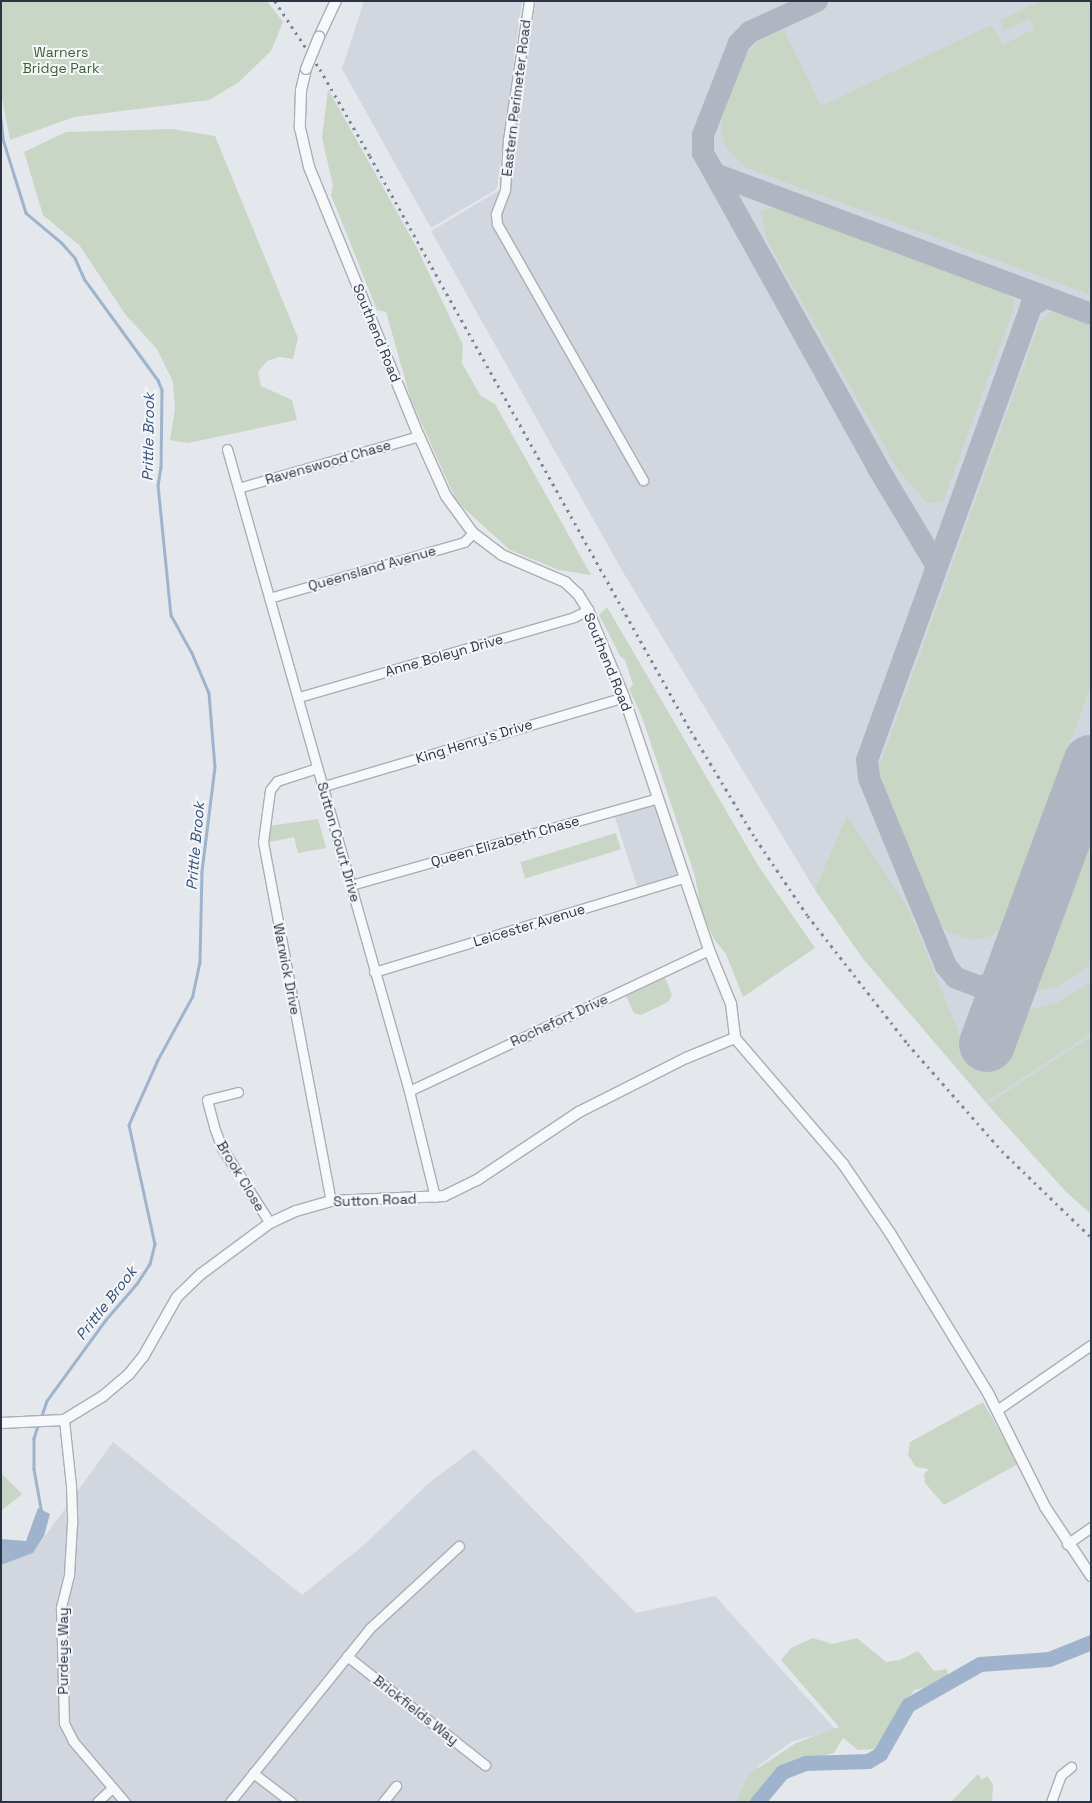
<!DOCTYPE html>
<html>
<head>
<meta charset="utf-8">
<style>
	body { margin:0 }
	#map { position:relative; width:1092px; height:1803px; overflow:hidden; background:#e4e7ec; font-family:"Space Grotesk",sans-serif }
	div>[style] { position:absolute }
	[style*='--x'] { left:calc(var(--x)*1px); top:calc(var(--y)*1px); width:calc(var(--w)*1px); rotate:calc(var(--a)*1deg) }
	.built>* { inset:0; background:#d2d6de; transform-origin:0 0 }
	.green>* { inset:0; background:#c9d6c5; transform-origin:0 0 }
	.water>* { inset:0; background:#9fb4cc }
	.stream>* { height:2.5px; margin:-1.25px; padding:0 1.25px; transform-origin:1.25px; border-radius:1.25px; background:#9fb4cc }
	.river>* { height:15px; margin:-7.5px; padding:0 7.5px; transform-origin:7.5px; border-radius:7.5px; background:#9fb4cc }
	.taxiway>* { height:22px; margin:-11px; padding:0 11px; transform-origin:11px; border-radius:11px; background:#b0b6c1 }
	.runway>* { height:56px; margin:-28px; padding:0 28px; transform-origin:28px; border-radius:28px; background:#b0b6c1 }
	.roads { filter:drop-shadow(1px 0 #a9aeb7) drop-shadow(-1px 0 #a9aeb7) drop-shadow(0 1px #a9aeb7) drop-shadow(0 -1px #a9aeb7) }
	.minor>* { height:9px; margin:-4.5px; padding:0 4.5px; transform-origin:4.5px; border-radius:4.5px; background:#f7f8fa }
	.tertiary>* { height:10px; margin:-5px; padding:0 5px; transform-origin:5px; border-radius:5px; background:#f7f8fa }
	.rail>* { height:2.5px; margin-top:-1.25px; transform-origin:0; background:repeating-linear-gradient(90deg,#7d8696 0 2.5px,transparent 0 7.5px) }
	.bridges { filter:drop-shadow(1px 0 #a9aeb7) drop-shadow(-1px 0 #a9aeb7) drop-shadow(0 1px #a9aeb7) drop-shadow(0 -1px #a9aeb7) }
	.tertiary-bridge>* { height:10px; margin:-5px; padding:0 5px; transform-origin:5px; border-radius:5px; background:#f7f8fa }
	span { translate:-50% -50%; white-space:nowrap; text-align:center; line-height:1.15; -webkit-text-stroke:4px #f4f6f9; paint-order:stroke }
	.park-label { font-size:14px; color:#3f6138 }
	.street-label { font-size:14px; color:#2b3445 }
	.water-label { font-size:15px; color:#34527a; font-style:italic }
	.frame { position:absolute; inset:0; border:2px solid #2b3445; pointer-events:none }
</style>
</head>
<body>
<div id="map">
	<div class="built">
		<div style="clip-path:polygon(364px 1px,522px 1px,497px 189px,431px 228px,342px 69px)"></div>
		<div style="clip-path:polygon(536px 1px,1091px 1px,1091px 1036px,987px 1104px,864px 960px,815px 890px,623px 572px,431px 231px,506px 186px)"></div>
		<div style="left:658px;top:798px;width:84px;height:47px;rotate:72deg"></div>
		<div style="clip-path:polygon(113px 1442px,302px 1595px,364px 1545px,429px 1483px,474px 1449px,636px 1613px,715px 1596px,836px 1730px,793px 1741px,759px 1765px,739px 1802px,1px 1802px,1px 1565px,33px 1553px)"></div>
	</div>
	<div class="green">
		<div style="clip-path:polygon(1px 1px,267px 1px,283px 22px,271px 51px,239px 82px,209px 100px,74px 117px,10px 140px,1px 94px)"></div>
		<div style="clip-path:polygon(1041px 1px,1091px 1px,1091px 295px,747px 168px,733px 156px,725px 145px,721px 132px,722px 117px,745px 56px,766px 34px,784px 30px,821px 106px,991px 25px,1003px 45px,1034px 29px,1030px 19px,1003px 31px,1001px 20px)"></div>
		<div style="clip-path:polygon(328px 89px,417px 248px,463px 345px,462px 363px,480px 395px,495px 404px,591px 575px,559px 570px,510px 550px,457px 502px,411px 400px,386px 312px,377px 310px,331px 195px,333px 186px,322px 138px)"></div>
		<div style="clip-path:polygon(172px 129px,215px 136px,298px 338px,293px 359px,280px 357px,267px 361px,258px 372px,261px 386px,292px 400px,297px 420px,188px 443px,170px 440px,175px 409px,173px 382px,157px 349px,125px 314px,80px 246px,43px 215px,24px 152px,66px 132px)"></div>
		<div style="clip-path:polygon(781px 204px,1005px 289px,1014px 301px,1014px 307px,943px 502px,927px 503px,898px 470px,768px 242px,760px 212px)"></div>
		<div style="clip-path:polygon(1050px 312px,1091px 325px,1091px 686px,1001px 928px,991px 936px,973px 940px,947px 932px,933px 915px,875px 779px,1039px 324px)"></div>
		<div style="clip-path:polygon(607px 607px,759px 867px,815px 948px,743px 997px,726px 954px,714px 939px,701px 910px,695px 876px,642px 717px,629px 689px,633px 685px,625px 660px,620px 656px,599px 615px)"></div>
		<div style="clip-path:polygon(847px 815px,909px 910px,961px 1038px,1004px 1054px,1018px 1035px,1023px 1012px,1058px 1002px,1091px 982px,1091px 1033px,986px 1102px,864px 960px,815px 890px)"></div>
		<div style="clip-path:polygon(318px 819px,326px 848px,298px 853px,294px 837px,266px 843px,269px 826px)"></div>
		<div style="clip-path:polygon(1091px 821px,1091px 965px,1058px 986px,1027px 994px)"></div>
		<div style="left:616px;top:833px;width:17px;height:100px;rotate:73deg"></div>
		<div style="clip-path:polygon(665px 978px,672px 995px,668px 1002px,641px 1015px,634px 1013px,626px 996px)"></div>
		<div style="clip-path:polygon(1091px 1036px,1091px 1214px,1066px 1192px,987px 1104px)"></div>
		<div style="clip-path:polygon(983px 1402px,1018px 1464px,944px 1505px,925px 1483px,924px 1474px,929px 1469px,916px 1467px,908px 1455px,910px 1442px)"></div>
		<div style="clip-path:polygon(1px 1473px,22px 1494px,1px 1511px)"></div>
		<div style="clip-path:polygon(813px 1638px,832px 1644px,857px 1638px,886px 1662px,900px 1660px,918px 1651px,934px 1671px,947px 1669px,948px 1678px,941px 1684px,914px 1690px,875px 1749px,858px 1750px,843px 1738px,834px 1753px,792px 1764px,772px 1780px,755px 1802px,736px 1802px,749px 1774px,796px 1743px,839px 1727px,781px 1660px,791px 1648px)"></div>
		<div style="clip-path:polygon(978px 1774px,982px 1780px,987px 1776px,993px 1784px,992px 1802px,951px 1802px)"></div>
	</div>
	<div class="water">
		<div style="clip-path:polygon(38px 1508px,50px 1514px,44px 1536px,33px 1553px,1px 1565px,1px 1539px,26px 1541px)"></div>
	</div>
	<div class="stream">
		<div style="--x:1;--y:119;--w:20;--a:84"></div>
		<div style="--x:3;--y:139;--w:77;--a:72.7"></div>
		<div style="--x:26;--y:213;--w:47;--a:39.8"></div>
		<div style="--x:62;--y:243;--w:20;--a:49"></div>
		<div style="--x:75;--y:258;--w:24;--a:66"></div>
		<div style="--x:85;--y:280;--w:124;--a:53.9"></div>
		<div style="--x:158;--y:380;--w:11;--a:68"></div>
		<div style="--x:162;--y:390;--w:77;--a:90.7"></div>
		<div style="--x:161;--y:467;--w:18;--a:99"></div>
		<div style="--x:158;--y:485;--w:131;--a:84.3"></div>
		<div style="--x:171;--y:615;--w:43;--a:61.1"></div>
		<div style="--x:192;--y:653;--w:43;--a:67"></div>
		<div style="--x:209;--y:693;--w:74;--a:85.4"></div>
		<div style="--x:215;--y:767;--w:106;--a:97.1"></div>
		<div style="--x:202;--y:872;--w:90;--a:91.3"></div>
		<div style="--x:200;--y:962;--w:35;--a:102"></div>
		<div style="--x:193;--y:996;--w:73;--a:118.7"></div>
		<div style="--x:158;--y:1060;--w:71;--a:114"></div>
		<div style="--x:129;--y:1125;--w:122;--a:77.7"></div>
		<div style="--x:155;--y:1244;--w:21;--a:104"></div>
		<div style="--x:150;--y:1264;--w:24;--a:123"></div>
		<div style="--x:137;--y:1284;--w:48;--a:130.7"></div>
		<div style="--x:106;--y:1320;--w:100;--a:126.1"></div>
		<div style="--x:47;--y:1401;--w:18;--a:109"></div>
		<div style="--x:39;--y:1423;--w:16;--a:108"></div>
		<div style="--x:34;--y:1438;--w:31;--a:90"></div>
		<div style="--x:34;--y:1469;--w:46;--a:79.9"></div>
	</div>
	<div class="river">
		<div style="--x:757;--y:1802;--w:39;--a:-50"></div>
		<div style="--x:782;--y:1772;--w:25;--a:-21"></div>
		<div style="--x:805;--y:1763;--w:63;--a:-1.8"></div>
		<div style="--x:868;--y:1761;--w:14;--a:-30"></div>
		<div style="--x:880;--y:1754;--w:56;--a:-60.3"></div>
		<div style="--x:908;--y:1705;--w:83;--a:-29.7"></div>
		<div style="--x:980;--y:1664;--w:69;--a:-4.1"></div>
		<div style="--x:1049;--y:1659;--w:45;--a:-22"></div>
	</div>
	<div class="taxiway">
		<div style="--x:817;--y:1;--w:74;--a:155.2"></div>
		<div style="--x:750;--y:32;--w:16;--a:135"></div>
		<div style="--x:739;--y:43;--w:99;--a:111.4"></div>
		<div style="--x:703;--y:135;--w:18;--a:90"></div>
		<div style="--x:703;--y:153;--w:360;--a:60.9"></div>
		<div style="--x:878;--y:468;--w:114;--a:59"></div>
		<div style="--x:715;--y:174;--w:401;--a:20.4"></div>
		<div style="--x:1019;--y:959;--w:23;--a:128"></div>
		<div style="--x:1005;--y:977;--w:27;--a:158"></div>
		<div style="--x:980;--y:987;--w:26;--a:-159"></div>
		<div style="--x:956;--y:978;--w:16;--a:-130"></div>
		<div style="--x:946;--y:966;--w:203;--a:-112.3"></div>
		<div style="--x:869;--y:778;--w:18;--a:-96"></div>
		<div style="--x:867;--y:760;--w:483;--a:-70.1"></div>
		<div style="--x:1031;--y:306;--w:17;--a:-31"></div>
	</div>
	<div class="runway">
		<div style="--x:987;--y:1044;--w:300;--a:-69.7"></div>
	</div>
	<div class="roads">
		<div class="minor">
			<div style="--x:529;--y:1;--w:141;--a:98.6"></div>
			<div style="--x:508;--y:140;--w:50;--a:93.4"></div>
			<div style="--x:505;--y:190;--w:26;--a:111"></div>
			<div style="--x:496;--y:214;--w:10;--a:84"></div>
			<div style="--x:497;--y:224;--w:295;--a:60.3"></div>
			<div style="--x:227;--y:449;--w:667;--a:74.17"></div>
			<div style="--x:409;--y:1091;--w:109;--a:76.2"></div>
			<div style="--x:238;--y:488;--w:188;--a:-16"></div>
			<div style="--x:269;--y:598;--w:203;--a:-16"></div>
			<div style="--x:464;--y:542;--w:13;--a:-45"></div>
			<div style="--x:299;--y:697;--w:286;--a:-16.2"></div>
			<div style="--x:574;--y:617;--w:16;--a:-27"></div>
			<div style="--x:317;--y:768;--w:42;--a:162"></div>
			<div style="--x:277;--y:781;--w:11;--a:128"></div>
			<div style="--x:270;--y:790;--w:52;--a:97.7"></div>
			<div style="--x:263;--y:842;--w:365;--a:79.3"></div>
			<div style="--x:324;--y:786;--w:313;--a:-16.5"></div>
			<div style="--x:351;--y:885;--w:319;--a:-15.8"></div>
			<div style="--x:374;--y:972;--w:324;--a:-16.9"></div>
			<div style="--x:409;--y:1091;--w:331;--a:-25.2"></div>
			<div style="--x:238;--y:1092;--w:32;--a:166"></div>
			<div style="--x:207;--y:1100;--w:28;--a:75"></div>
			<div style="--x:214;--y:1127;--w:22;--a:69"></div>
			<div style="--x:222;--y:1148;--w:89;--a:57.4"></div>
			<div style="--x:997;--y:1410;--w:114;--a:-34.7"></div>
			<div style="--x:64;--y:1420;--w:65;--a:83.9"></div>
			<div style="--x:71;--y:1485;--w:38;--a:88"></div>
			<div style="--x:72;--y:1523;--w:52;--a:93.3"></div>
			<div style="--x:69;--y:1575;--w:34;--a:104"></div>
			<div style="--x:61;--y:1608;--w:115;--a:88.5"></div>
			<div style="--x:64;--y:1723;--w:20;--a:63"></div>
			<div style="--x:73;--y:1741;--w:80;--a:49.6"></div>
			<div style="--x:1067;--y:1544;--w:29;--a:-35"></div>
			<div style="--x:347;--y:1656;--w:176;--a:38.3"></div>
			<div style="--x:253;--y:1773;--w:48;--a:37.3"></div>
			<div style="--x:97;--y:1802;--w:21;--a:-43"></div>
			<div style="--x:230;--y:1802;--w:223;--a:-51.2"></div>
			<div style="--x:370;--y:1628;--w:121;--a:-42.7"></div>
			<div style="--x:383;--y:1802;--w:21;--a:-51"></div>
			<div style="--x:1051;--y:1802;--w:29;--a:-70"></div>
			<div style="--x:1061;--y:1775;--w:13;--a:-39"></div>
		</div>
		<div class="tertiary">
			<div style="--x:319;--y:37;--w:40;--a:-65"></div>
			<div style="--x:306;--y:69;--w:23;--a:103"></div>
			<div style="--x:301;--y:91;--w:37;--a:92"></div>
			<div style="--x:300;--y:128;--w:40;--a:77"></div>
			<div style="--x:309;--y:167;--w:291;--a:67.8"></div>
			<div style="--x:419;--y:436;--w:66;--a:65.8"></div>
			<div style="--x:446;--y:496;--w:46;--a:53.9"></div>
			<div style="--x:473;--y:533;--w:36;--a:37"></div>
			<div style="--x:502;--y:555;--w:69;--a:23.2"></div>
			<div style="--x:565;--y:582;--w:18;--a:43"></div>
			<div style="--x:578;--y:594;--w:19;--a:58"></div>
			<div style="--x:588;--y:610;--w:94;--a:67.5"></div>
			<div style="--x:624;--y:697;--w:267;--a:71.4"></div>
			<div style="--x:709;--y:950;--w:58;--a:67.8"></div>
			<div style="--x:731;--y:1004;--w:34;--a:83"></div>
			<div style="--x:735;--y:1038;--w:166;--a:49.4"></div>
			<div style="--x:843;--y:1164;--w:83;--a:55.7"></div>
			<div style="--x:890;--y:1233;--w:188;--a:58.5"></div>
			<div style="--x:988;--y:1393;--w:127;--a:63.4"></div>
			<div style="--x:1045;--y:1507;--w:83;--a:56.3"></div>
			<div style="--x:1;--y:1423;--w:63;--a:-2.7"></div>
			<div style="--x:64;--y:1420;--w:46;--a:-31.6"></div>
			<div style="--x:103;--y:1396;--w:34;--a:-40"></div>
			<div style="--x:129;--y:1374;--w:22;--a:-51"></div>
			<div style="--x:143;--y:1357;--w:69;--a:-60.5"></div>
			<div style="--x:177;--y:1297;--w:33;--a:-44"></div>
			<div style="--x:201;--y:1274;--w:86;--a:-36.5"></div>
			<div style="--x:270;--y:1223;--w:29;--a:-25"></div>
			<div style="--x:296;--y:1211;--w:36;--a:-16"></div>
			<div style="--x:331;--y:1201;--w:113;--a:-2.5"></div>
			<div style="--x:444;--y:1196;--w:37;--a:-26"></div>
			<div style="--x:477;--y:1180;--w:123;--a:-33.7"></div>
			<div style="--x:579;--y:1112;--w:120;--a:-26.8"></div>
			<div style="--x:686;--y:1058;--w:53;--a:-22.2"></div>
		</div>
	</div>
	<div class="rail">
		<div style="--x:275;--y:1;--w:82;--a:56.5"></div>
		<div style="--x:320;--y:69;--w:100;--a:60.1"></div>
		<div style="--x:370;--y:156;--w:659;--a:60.83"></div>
		<div style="--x:691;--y:731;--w:126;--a:59"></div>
		<div style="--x:756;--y:839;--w:93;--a:56"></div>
		<div style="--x:808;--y:916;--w:162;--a:52"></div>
		<div style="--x:908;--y:1044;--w:142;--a:48.7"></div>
		<div style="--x:1002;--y:1151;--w:124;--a:44"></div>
	</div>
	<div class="bridges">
		<div class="tertiary-bridge">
			<div style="--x:306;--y:69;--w:35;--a:-68"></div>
		</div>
	</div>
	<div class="park-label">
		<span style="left:61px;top:60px">Warners<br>Bridge Park</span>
	</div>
	<div class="street-label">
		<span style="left:516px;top:98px;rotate:-83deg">Eastern Perimeter Road</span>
		<span style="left:377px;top:333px;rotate:68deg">Southend Road</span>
		<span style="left:328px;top:462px;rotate:-16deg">Ravenswood Chase</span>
		<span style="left:372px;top:568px;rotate:-16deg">Queensland Avenue</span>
		<span style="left:444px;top:655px;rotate:-16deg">Anne Boleyn Drive</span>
		<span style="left:608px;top:662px;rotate:68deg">Southend Road</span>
		<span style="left:474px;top:741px;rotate:-17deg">King Henry's Drive</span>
		<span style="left:505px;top:841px;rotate:-16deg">Queen Elizabeth Chase</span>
		<span style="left:339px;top:842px;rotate:74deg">Sutton Court Drive</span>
		<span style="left:529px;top:925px;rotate:-17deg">Leicester Avenue</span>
		<span style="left:287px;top:969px;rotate:79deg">Warwick Drive</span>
		<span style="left:559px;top:1020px;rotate:-25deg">Rochefort Drive</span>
		<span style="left:241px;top:1176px;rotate:59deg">Brook Close</span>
		<span style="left:375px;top:1200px;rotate:-2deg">Sutton Road</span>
		<span style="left:63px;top:1651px;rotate:-90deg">Purdeys Way</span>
		<span style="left:416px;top:1710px;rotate:38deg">Brickfields Way</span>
	</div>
	<div class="water-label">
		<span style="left:148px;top:437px;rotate:-89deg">Prittle Brook</span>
		<span style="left:195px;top:846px;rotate:-85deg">Prittle Brook</span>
		<span style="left:106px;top:1303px;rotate:-52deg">Prittle Brook</span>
	</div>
	<div class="frame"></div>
</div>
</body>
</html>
